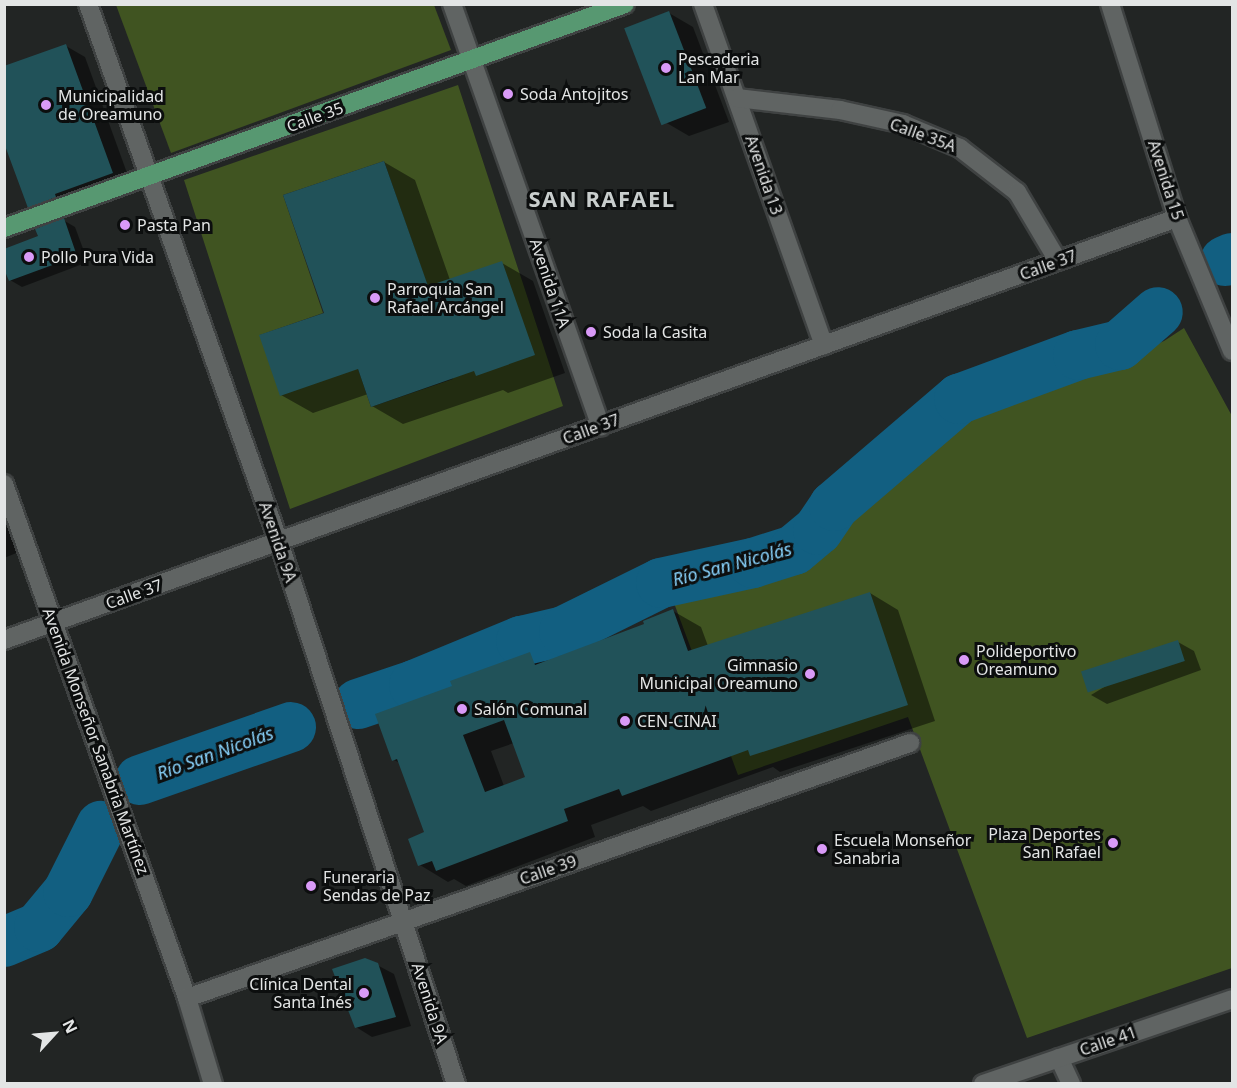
<!DOCTYPE html>
<html>
<head>
<meta charset="utf-8">
<style>
	body { margin:0 }
	#map { position:relative; width:1237px; height:1088px; overflow:hidden; background:#222524; font-family:"Noto Sans",sans-serif }
	div>[style] { position:absolute }
	[style*='--x'] { left:calc(var(--x)*1px); top:calc(var(--y)*1px); width:calc(var(--w)*1px); rotate:calc(var(--a)*1deg) }
	.green>* { inset:0; background:#405421 }
	.shadow>* { inset:0; background:#0007 }
	.river>* { height:50px; margin:-25px; padding:0 25px; transform-origin:25px; border-radius:25px; background:#125f81 }
	.building>* { inset:0; background:#215259; transform-origin:0 0 }
	.roads { filter:drop-shadow(2px 0 #3f4242) drop-shadow(-2px 0 #3f4242) drop-shadow(0 2px #3f4242) drop-shadow(0 -2px #3f4242) }
	.minor>* { height:18px; margin:-9px; padding:0 9px; transform-origin:9px; border-radius:9px; background:#606463 }
	.major>* { height:18px; margin:-9px; padding:0 9px; transform-origin:9px; border-radius:9px; background:#579871 }
	.dots>* { width:16px; height:16px; translate:-50% -50%; box-sizing:border-box; border:3px solid #0c0e0e; border-radius:50% }
	span { translate:-50% -50%; white-space:nowrap; text-align:center; line-height:1.15; -webkit-text-stroke:6px #0c0e0e; paint-order:stroke }
	.poi-label { font-size:16px; color:#e3e5e5 }
	.left { translate:0 -50%; text-align:left }
	.right { translate:-100% -50%; text-align:right }
	.street-label { font-size:16px; color:#e3e5e5 }
	.water-label { font-size:18px; color:#89d4fe; font-style:italic }
	.district-label { font-size:22px; color:#c9cecd; font-weight:700; letter-spacing:1.5px }
	.frame { position:absolute; inset:0; border:6px solid #e3e5e5; pointer-events:none }
	.north { position:absolute; left:24px; top:1004px; width:60px; height:60px; -webkit-text-stroke:4px #0c0e0e; paint-order:stroke; rotate:64deg; font-size:16px; font-weight:700; line-height:24px; text-align:center; color:#e3e5e5 }
	.north::after { content:''; display:block; margin:auto; width:21px; height:27px; background:#e3e5e5; clip-path:polygon(50% 0,100% 100%,50% 72%,0 100%) }
</style>
</head>
<body>
<div id="map">
	<div class="green">
		<div style="clip-path:polygon(116px 5px,434px 5px,451px 50px,171px 153px)"></div>
		<div style="clip-path:polygon(evenodd,458px 85px,563px 406px,290px 509px,184px 180px,458px 85px,384px 161px,446px 339px,535px 355px,443px 348px,453px 379px,371px 407px,358px 369px,260px 335px,323px 313px,283px 195px,384px 161px)"></div>
		<div style="clip-path:polygon(1184px 328px,1232px 416px,1232px 968px,1027px 1038px,908px 717px,738px 775px,674px 603px,821px 555px,880px 477px,964px 416px,1088px 374px,1164px 341px)"></div>
	</div>
	<div class="shadow">
		<div style="clip-path:polygon(669px 13px,693px 27px,729px 122px,689px 136px,665px 122px)"></div>
		<div style="clip-path:polygon(66px 46px,85px 57px,131px 184px,48px 218px,29px 206px)"></div>
		<div style="clip-path:polygon(384px 162px,415px 180px,450px 280px,502px 263px,533px 281px,565px 373px,508px 393px,503px 390px,403px 424px,372px 406px,368px 394px,313px 413px,281px 395px,325px 314px)"></div>
		<div style="clip-path:polygon(63px 220px,75px 227px,88px 262px,22px 287px,10px 280px)"></div>
		<div style="clip-path:polygon(4px 525px,10px 529px,19px 552px,4px 558px)"></div>
		<div style="clip-path:polygon(evenodd,870px 593px,898px 610px,935px 721px,780px 772px,773px 767px,651px 811px,643px 806px,591px 825px,595px 837px,466px 886px,454px 879px,448px 882px,420px 865px,426px 833px,400px 763px,394px 760px,454px 687px,530px 653px,545px 662px,646px 625px,673px 611px,701px 627px,708px 646px,870px 593px,514px 743px,527px 778px,504px 786px,491px 751px,514px 743px)"></div>
		<div style="clip-path:polygon(1178px 642px,1194px 651px,1201px 670px,1107px 704px,1091px 695px)"></div>
		<div style="clip-path:polygon(377px 965px,394px 974px,411px 1026px,372px 1037px,356px 1027px)"></div>
	</div>
	<div class="river">
		<div style="--x:1225;--y:261;--w:8;--a:-23"></div>
		<div style="--x:358;--y:704;--w:59;--a:-18.7"></div>
		<div style="--x:414;--y:685;--w:116;--a:-22.4"></div>
		<div style="--x:521;--y:641;--w:44;--a:-13.1"></div>
		<div style="--x:564;--y:631;--w:108;--a:-26.3"></div>
		<div style="--x:661;--y:583;--w:94;--a:-12.3"></div>
		<div style="--x:753;--y:563;--w:43;--a:-17.6"></div>
		<div style="--x:794;--y:550;--w:31;--a:-40"></div>
		<div style="--x:818;--y:530;--w:29;--a:-56"></div>
		<div style="--x:834;--y:506;--w:165;--a:-40.6"></div>
		<div style="--x:959;--y:399;--w:127;--a:-20.3"></div>
		<div style="--x:1078;--y:355;--w:43;--a:-13.4"></div>
		<div style="--x:1120;--y:345;--w:50;--a:-41"></div>
		<div style="--x:140;--y:780;--w:160;--a:-19.3"></div>
		<div style="--x:4;--y:942;--w:38;--a:-23"></div>
		<div style="--x:39;--y:927;--w:45;--a:-50.4"></div>
		<div style="--x:68;--y:892;--w:74;--a:-63.4"></div>
	</div>
	<div class="building">
		<div style="left:669px;top:11px;width:104px;height:48px;rotate:69deg"></div>
		<div style="clip-path:polygon(66px 44px,113px 173px,55px 194px,56px 197px,28px 208px,4px 143px,4px 66px)"></div>
		<div style="clip-path:polygon(384px 161px,428px 286px,502px 261px,535px 355px,476px 376px,474px 371px,371px 407px,358px 369px,280px 396px,259px 335px,324px 313px,283px 195px)"></div>
		<div style="clip-path:polygon(64px 218px,77px 256px,9px 281px,4px 269px,4px 249px,38px 236px,35px 229px)"></div>
		<div style="clip-path:polygon(evenodd,870px 592px,908px 705px,750px 756px,748px 750px,622px 796px,619px 789px,564px 809px,568px 821px,436px 871px,432px 861px,418px 866px,408px 839px,424px 832px,397px 759px,392px 761px,375px 714px,452px 686px,450px 681px,530px 652px,535px 665px,644px 624px,643px 621px,673px 609px,688px 651px,870px 592px,504px 720px,525px 777px,485px 792px,463px 735px,504px 720px)"></div>
		<div style="left:1178px;top:640px;width:22px;height:102px;rotate:72deg"></div>
		<div style="clip-path:polygon(365px 958px,378px 963px,396px 1017px,355px 1028px,332px 969px)"></div>
	</div>
	<div class="roads">
		<div class="minor">
			<div style="--x:88;--y:4;--w:571;--a:70.45"></div>
			<div style="--x:279;--y:542;--w:570;--a:71.91"></div>
			<div style="--x:452;--y:4;--w:448;--a:70.6"></div>
			<div style="--x:703;--y:4;--w:362;--a:70.5"></div>
			<div style="--x:1110;--y:4;--w:224;--a:72.6"></div>
			<div style="--x:1177;--y:218;--w:144;--a:67.5"></div>
			<div style="--x:737;--y:98;--w:104;--a:6.6"></div>
			<div style="--x:840;--y:110;--w:65;--a:12.5"></div>
			<div style="--x:903;--y:124;--w:62;--a:22.8"></div>
			<div style="--x:960;--y:148;--w:72;--a:37.7"></div>
			<div style="--x:1017;--y:192;--w:80;--a:59.3"></div>
			<div style="--x:4;--y:484;--w:546;--a:70.4"></div>
			<div style="--x:187;--y:998;--w:90;--a:73.2"></div>
			<div style="--x:4;--y:640;--w:1247;--a:-19.79"></div>
			<div style="--x:187;--y:998;--w:767;--a:-19.43"></div>
			<div style="--x:1059;--y:1058;--w:29;--a:65"></div>
			<div style="--x:983;--y:1084;--w:263;--a:-18.8"></div>
		</div>
		<div class="major">
			<div style="--x:4;--y:228;--w:660;--a:-19.83"></div>
		</div>
	</div>
	<div class="dots">
		<div style="left:666px;top:68px;background:#d99af7"></div>
		<div style="left:508px;top:94px;background:#d99af7"></div>
		<div style="left:46px;top:105px;background:#d99af7"></div>
		<div style="left:125px;top:225px;background:#d99af7"></div>
		<div style="left:29px;top:257px;background:#d99af7"></div>
		<div style="left:375px;top:298px;background:#d99af7"></div>
		<div style="left:591px;top:332px;background:#d99af7"></div>
		<div style="left:964px;top:660px;background:#d99af7"></div>
		<div style="left:810px;top:674px;background:#d99af7"></div>
		<div style="left:462px;top:709px;background:#d99af7"></div>
		<div style="left:625px;top:721px;background:#d99af7"></div>
		<div style="left:1113px;top:843px;background:#d99af7"></div>
		<div style="left:822px;top:849px;background:#d99af7"></div>
		<div style="left:311px;top:886px;background:#d99af7"></div>
		<div style="left:364px;top:993px;background:#d99af7"></div>
	</div>
	<div class="poi-label">
		<span class="left" style="left:678px;top:68px">Pescaderia<br>Lan Mar</span>
		<span class="left" style="left:520px;top:94px">Soda Antojitos</span>
		<span class="left" style="left:58px;top:105px">Municipalidad<br>de Oreamuno</span>
		<span class="left" style="left:137px;top:225px">Pasta Pan</span>
		<span class="left" style="left:41px;top:257px">Pollo Pura Vida</span>
		<span class="left" style="left:387px;top:298px">Parroquia San<br>Rafael Arcángel</span>
		<span class="left" style="left:603px;top:332px">Soda la Casita</span>
		<span class="left" style="left:976px;top:660px">Polideportivo<br>Oreamuno</span>
		<span class="right" style="left:798px;top:674px">Gimnasio<br>Municipal Oreamuno</span>
		<span class="left" style="left:474px;top:709px">Salón Comunal</span>
		<span class="left" style="left:637px;top:721px">CEN-CINAI</span>
		<span class="right" style="left:1101px;top:843px">Plaza Deportes<br>San Rafael</span>
		<span class="left" style="left:834px;top:849px">Escuela Monseñor<br>Sanabria</span>
		<span class="left" style="left:323px;top:886px">Funeraria<br>Sendas de Paz</span>
		<span class="right" style="left:352px;top:993px">Clínica Dental<br>Santa Inés</span>
	</div>
	<div class="street-label">
		<span style="left:315px;top:117px;rotate:-20deg">Calle 35</span>
		<span style="left:923px;top:135px;rotate:20deg">Calle 35A</span>
		<span style="left:764px;top:175px;rotate:71deg">Avenida 13</span>
		<span style="left:1166px;top:180px;rotate:72deg">Avenida 15</span>
		<span style="left:1048px;top:265px;rotate:-20deg">Calle 37</span>
		<span style="left:550px;top:283px;rotate:71deg">Avenida 11A</span>
		<span style="left:591px;top:429px;rotate:-20deg">Calle 37</span>
		<span style="left:278px;top:542px;rotate:71deg">Avenida 9A</span>
		<span style="left:134px;top:594px;rotate:-20deg">Calle 37</span>
		<span style="left:96px;top:741px;rotate:70deg">Avenida Monseñor Sanabria Martínez</span>
		<span style="left:548px;top:870px;rotate:-19deg">Calle 39</span>
		<span style="left:430px;top:1003px;rotate:72deg">Avenida 9A</span>
		<span style="left:1108px;top:1041px;rotate:-19deg">Calle 41</span>
	</div>
	<div class="water-label">
		<span style="left:732px;top:564px;rotate:-15deg">Río San Nicolás</span>
		<span style="left:215px;top:753px;rotate:-20deg">Río San Nicolás</span>
	</div>
	<div class="district-label">
		<span style="left:602px;top:199px">SAN RAFAEL</span>
	</div>
	<div class="frame"></div>
	<div class="north">N</div>
</div>
</body>
</html>
